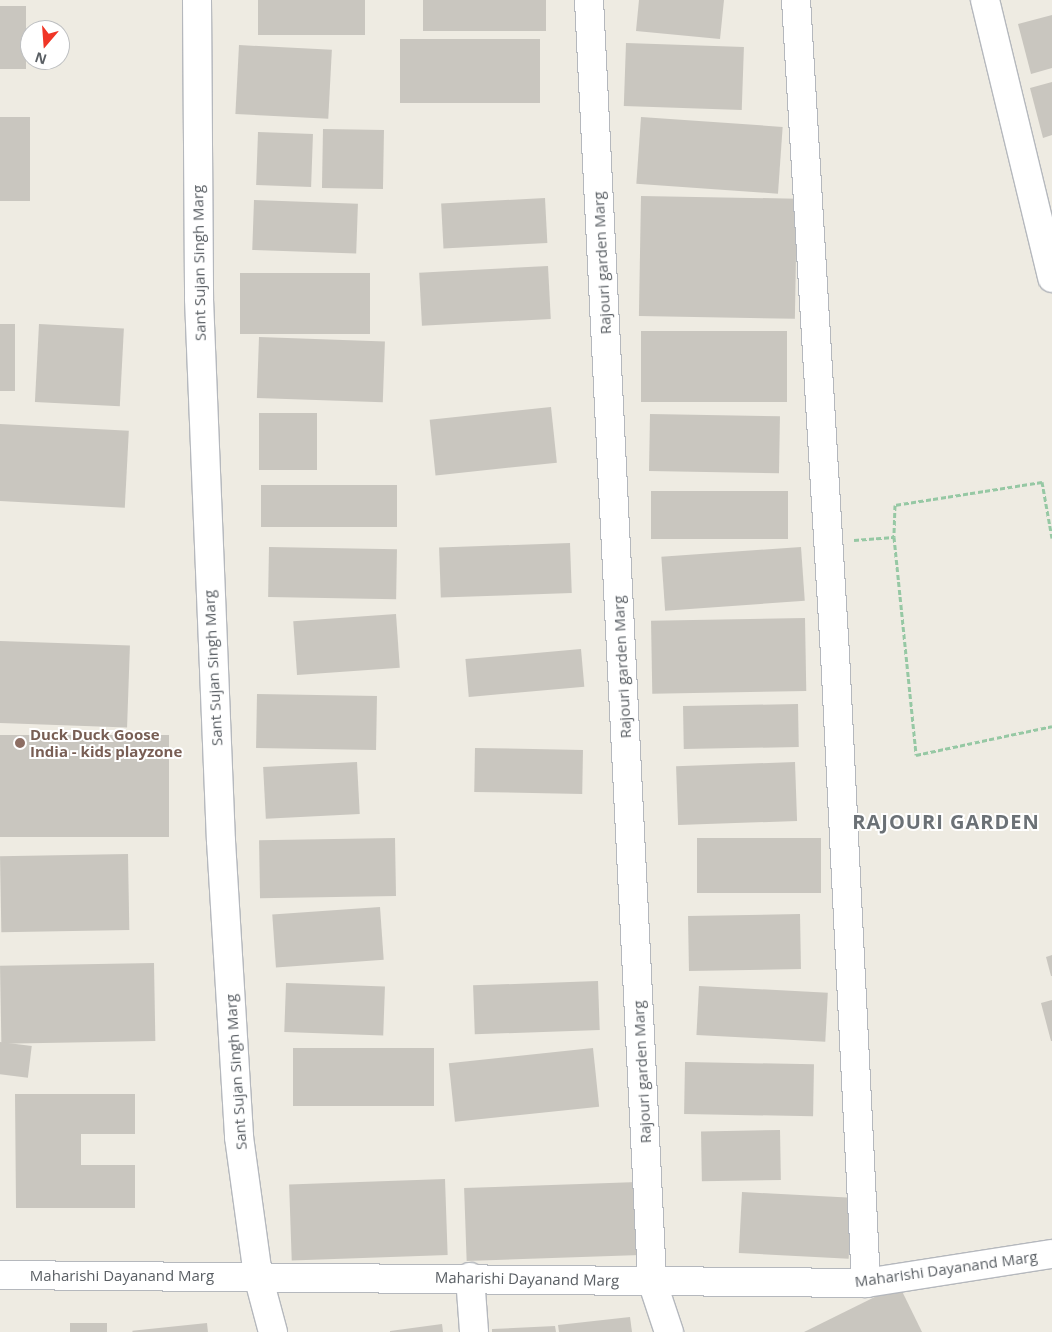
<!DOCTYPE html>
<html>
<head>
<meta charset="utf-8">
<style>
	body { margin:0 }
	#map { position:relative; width:1052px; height:1332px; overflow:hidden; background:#eeebe2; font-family:"Open Sans",sans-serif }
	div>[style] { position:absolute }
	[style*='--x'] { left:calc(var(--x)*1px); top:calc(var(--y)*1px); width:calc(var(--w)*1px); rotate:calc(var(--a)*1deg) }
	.building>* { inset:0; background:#c9c6bf; transform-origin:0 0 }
	.path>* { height:3px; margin-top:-1.5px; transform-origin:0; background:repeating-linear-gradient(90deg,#96c8a4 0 5px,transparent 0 7.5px) }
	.roads { filter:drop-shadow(1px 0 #b5b8bd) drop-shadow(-1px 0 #b5b8bd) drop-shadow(0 1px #b5b8bd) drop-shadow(0 -1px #b5b8bd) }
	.minor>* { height:28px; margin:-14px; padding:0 14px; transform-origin:14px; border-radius:14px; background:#fff }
	.dots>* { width:14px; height:14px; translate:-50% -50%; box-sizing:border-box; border:2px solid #fff; border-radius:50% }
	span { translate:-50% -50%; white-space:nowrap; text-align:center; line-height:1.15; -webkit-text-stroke:4px #fff; paint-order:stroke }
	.street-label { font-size:15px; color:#5a5f64 }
	.education-label { font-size:15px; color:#785e54; font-weight:700 }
	.left { translate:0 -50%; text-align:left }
	.district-label { font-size:20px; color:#6b7176; font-weight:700; letter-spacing:1px }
	.north { position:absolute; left:20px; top:20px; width:50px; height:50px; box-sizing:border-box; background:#fff; border:1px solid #bdbfc1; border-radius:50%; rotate:198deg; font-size:14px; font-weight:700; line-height:20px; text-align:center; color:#5a5f64 }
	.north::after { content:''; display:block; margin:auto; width:18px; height:22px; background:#f03526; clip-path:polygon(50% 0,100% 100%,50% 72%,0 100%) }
</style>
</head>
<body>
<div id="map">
	<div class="building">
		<div style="left:258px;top:0;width:107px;height:35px"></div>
		<div style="left:423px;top:0;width:123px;height:31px"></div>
		<div style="clip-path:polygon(639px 0,724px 0,720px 39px,636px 31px)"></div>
		<div style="left:0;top:6px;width:26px;height:63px"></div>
		<div style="clip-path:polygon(1052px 15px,1052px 68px,1031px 74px,1018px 24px)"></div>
		<div style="left:400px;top:39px;width:140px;height:64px"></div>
		<div style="left:626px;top:43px;width:118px;height:63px;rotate:2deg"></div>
		<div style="left:239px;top:45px;width:93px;height:69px;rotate:3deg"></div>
		<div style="clip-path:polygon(1052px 82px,1052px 135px,1043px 138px,1030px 88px)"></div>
		<div style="left:0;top:117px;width:30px;height:84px"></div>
		<div style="left:641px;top:117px;width:142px;height:67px;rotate:4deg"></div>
		<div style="left:323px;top:129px;width:61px;height:59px;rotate:1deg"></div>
		<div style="left:258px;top:132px;width:55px;height:53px;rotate:2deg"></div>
		<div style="left:641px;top:196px;width:156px;height:120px;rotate:1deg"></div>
		<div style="left:545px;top:198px;width:45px;height:104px;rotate:87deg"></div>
		<div style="left:254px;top:200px;width:104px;height:50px;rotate:2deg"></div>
		<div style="left:548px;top:266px;width:53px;height:129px;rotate:87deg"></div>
		<div style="left:240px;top:273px;width:130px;height:61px"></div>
		<div style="left:0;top:324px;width:15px;height:67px"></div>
		<div style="left:39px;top:324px;width:85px;height:78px;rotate:3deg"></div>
		<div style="left:787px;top:331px;width:71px;height:146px;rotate:90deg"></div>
		<div style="left:259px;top:337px;width:126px;height:61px;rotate:2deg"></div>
		<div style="left:551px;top:407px;width:56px;height:122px;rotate:84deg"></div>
		<div style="left:259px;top:413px;width:58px;height:57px"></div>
		<div style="left:650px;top:414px;width:130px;height:57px;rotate:1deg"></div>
		<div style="left:0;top:424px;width:129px;height:77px;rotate:3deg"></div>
		<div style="left:397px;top:485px;width:42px;height:136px;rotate:90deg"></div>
		<div style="left:651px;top:491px;width:137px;height:48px"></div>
		<div style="left:570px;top:543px;width:50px;height:131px;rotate:88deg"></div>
		<div style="left:269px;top:547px;width:128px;height:50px;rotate:1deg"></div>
		<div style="left:801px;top:547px;width:54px;height:140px;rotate:86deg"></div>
		<div style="left:396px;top:614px;width:54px;height:103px;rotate:86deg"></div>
		<div style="left:805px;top:618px;width:73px;height:154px;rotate:89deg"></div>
		<div style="left:0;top:641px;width:130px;height:82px;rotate:2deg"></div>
		<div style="left:581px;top:649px;width:38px;height:116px;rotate:85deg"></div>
		<div style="left:257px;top:694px;width:120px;height:54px;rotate:1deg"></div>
		<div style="left:798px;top:704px;width:43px;height:115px;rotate:89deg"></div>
		<div style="left:0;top:735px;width:169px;height:102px"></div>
		<div style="left:475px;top:748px;width:108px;height:44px;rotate:1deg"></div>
		<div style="left:357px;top:762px;width:52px;height:94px;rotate:87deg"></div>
		<div style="left:795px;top:762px;width:59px;height:119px;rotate:88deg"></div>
		<div style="left:395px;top:838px;width:58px;height:136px;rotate:89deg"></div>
		<div style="left:697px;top:838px;width:124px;height:55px"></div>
		<div style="left:128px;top:854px;width:76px;height:128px;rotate:89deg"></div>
		<div style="left:380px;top:907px;width:53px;height:108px;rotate:86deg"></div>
		<div style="left:800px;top:914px;width:55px;height:112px;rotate:89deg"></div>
		<div style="clip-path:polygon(1052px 955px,1052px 976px,1051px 976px,1046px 957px)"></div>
		<div style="left:154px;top:963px;width:78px;height:154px;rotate:89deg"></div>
		<div style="left:598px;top:981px;width:49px;height:125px;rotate:88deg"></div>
		<div style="left:286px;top:983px;width:99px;height:49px;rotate:2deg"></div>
		<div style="left:699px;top:986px;width:129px;height:49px;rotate:3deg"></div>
		<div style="clip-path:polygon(1052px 1000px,1052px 1041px,1051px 1041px,1041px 1003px)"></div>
		<div style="left:0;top:1042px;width:32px;height:32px;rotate:7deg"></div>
		<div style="left:293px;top:1048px;width:141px;height:58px"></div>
		<div style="left:593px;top:1048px;width:59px;height:145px;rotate:84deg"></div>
		<div style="left:685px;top:1062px;width:129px;height:52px;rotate:1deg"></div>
		<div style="clip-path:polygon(15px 1094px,135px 1094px,135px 1134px,81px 1134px,81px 1165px,135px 1165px,135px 1208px,16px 1208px)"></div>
		<div style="left:780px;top:1130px;width:50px;height:79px;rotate:89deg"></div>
		<div style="left:445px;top:1179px;width:76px;height:156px;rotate:88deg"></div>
		<div style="left:638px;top:1182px;width:73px;height:174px;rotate:88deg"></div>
		<div style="left:742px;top:1192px;width:110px;height:61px;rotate:3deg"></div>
		<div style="clip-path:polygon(899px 1285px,922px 1332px,804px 1332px)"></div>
		<div style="clip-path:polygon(630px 1317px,632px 1332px,559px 1332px,558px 1325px)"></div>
		<div style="left:107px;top:1323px;width:9px;height:37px;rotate:90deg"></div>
		<div style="left:207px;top:1323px;width:9px;height:75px;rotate:84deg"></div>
		<div style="clip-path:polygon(442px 1324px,443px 1332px,390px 1332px,390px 1331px)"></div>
		<div style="clip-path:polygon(555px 1326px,556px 1332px,492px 1332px,492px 1329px)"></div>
	</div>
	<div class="path">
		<div style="--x:1052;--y:538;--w:57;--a:-100.1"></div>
		<div style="--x:1042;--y:482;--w:149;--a:171.1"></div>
		<div style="--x:895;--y:505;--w:32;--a:92"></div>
		<div style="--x:894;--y:537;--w:219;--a:84.2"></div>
		<div style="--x:916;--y:755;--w:139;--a:-12"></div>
		<div style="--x:854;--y:540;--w:40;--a:-4.3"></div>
	</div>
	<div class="roads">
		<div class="minor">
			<div style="--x:197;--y:0;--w:299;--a:89.6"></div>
			<div style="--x:199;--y:299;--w:542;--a:87.68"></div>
			<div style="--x:221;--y:841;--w:297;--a:86.5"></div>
			<div style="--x:239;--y:1137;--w:140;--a:82.2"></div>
			<div style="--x:258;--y:1276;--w:58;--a:75"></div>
			<div style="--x:589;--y:0;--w:1283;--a:87.18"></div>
			<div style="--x:652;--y:1281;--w:54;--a:71.6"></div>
			<div style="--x:796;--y:0;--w:655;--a:86.59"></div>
			<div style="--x:835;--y:654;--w:630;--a:87.18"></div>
			<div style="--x:985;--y:0;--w:286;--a:76.4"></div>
			<div style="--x:0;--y:1275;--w:866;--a:0.53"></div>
			<div style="--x:866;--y:1283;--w:188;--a:-8.9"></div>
			<div style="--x:470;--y:1277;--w:55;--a:85.8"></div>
		</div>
	</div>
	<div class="dots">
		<div style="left:20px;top:743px;background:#8d6e63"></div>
	</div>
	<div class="street-label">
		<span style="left:199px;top:263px;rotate:-91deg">Sant Sujan Singh Marg</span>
		<span style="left:602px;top:263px;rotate:-93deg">Rajouri garden Marg</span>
		<span style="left:622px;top:667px;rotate:-93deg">Rajouri garden Marg</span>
		<span style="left:213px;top:668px;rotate:-93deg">Sant Sujan Singh Marg</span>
		<span style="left:236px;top:1072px;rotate:-94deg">Sant Sujan Singh Marg</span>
		<span style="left:642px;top:1072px;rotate:-93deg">Rajouri garden Marg</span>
		<span style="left:946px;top:1269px;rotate:-8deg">Maharishi Dayanand Marg</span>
		<span style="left:122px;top:1276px">Maharishi Dayanand Marg</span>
		<span style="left:527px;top:1279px;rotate:1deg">Maharishi Dayanand Marg</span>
	</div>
	<div class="education-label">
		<span class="left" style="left:30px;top:743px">Duck Duck Goose<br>India - kids playzone</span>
	</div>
	<div class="district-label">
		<span style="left:946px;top:821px">RAJOURI GARDEN</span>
	</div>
	<div class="north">N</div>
</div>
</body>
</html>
